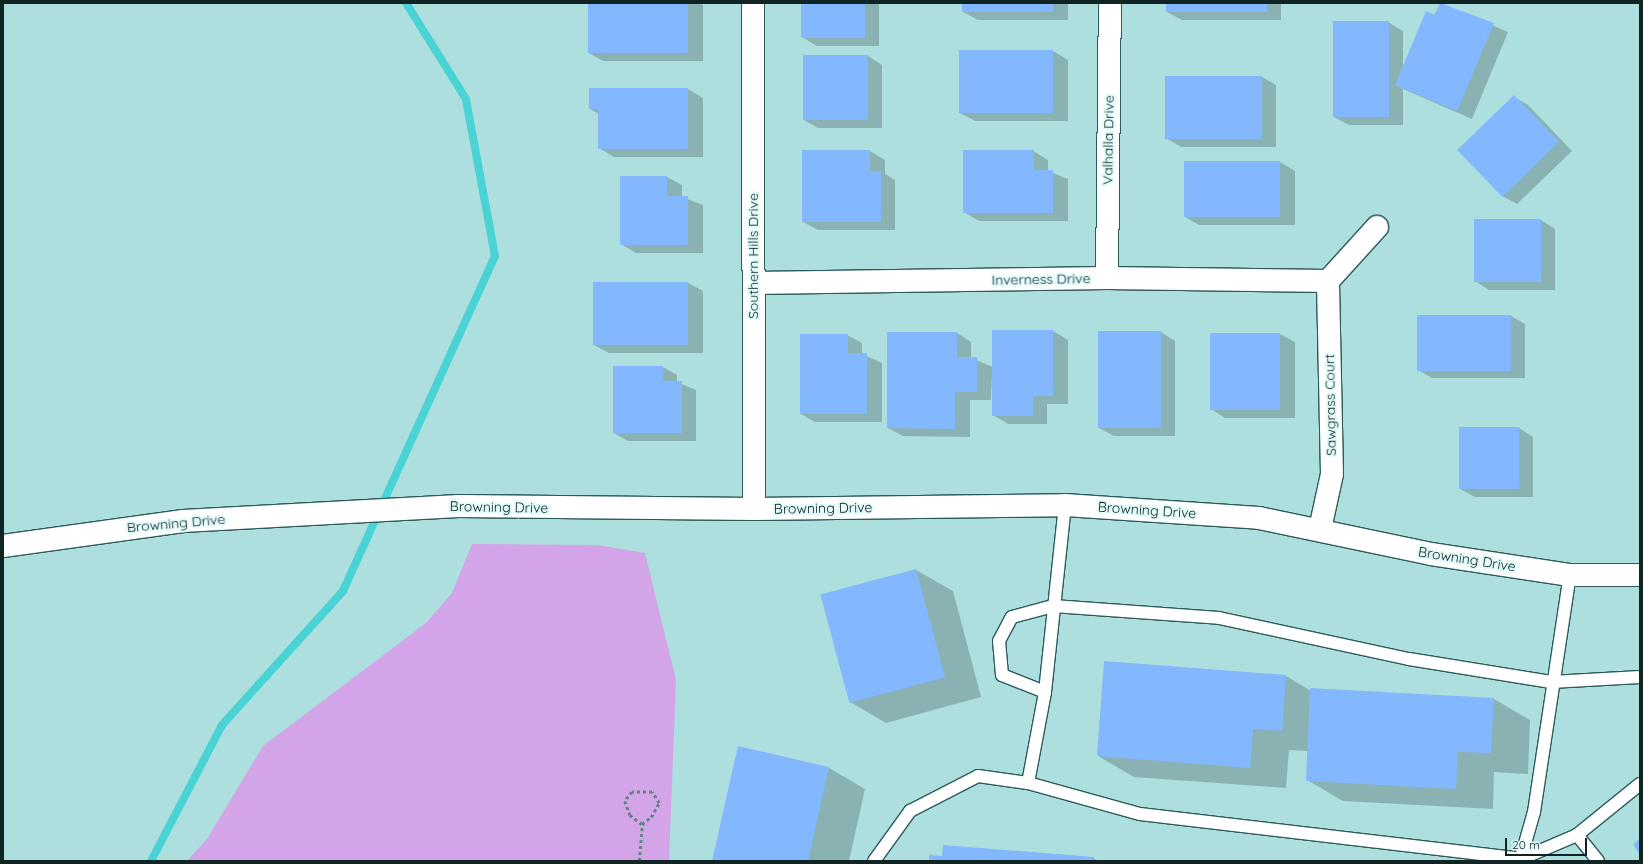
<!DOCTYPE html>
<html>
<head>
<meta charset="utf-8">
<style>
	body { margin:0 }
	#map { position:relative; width:1643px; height:864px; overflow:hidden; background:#addfdf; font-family:Quicksand,sans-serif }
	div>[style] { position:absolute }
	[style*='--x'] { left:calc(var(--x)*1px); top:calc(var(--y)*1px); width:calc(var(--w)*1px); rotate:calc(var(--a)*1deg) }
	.green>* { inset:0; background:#d3a4e7 }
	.shadow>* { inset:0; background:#0003 }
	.stream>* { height:8px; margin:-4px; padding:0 4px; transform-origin:4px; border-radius:4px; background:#4ad3d4 }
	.building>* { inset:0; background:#83b8fe; transform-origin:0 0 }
	.path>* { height:2.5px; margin-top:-1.25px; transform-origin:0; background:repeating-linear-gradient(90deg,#618484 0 3px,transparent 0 6px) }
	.roads { filter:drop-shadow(1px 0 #2c5b5b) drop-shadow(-1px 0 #2c5b5b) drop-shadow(0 1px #2c5b5b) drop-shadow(0 -1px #2c5b5b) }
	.lane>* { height:12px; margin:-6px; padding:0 6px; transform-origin:6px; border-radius:6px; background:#fff }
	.street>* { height:22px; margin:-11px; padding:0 11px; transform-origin:11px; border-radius:11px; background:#fff }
	.secondary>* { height:22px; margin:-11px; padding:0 11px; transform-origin:11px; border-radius:11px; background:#fff }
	span { translate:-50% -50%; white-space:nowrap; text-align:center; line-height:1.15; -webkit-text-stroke:4px #e1fafa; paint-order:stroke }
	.street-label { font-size:14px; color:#102424 }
	.frame { position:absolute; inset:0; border:4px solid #102424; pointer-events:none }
	.scale { position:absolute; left:1505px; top:838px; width:82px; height:18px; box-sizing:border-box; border:2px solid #102424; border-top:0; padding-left:5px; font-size:12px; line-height:14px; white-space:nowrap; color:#102424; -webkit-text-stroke:3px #e1fafa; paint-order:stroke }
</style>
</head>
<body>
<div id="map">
	<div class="green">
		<div style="clip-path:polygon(472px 544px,598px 545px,645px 553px,676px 680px,669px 861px,187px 861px,207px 839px,263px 746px,426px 623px,452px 593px)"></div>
	</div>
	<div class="shadow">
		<div style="clip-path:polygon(589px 3px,699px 3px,703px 5px,703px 61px,603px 61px,589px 53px)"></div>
		<div style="clip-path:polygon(802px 3px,879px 3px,879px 46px,817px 46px,802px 37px)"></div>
		<div style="clip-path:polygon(963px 3px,1068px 3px,1068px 20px,978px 20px,963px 12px)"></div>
		<div style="clip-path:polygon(1167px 3px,1281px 3px,1281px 20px,1182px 20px,1167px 12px)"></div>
		<div style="clip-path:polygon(1441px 3px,1508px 32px,1472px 119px,1403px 89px,1403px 125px,1349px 125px,1334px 117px,1388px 22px,1403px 31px,1403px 68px)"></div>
		<div style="clip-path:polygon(960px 51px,1053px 51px,1068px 60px,1068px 121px,975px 121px,960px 113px)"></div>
		<div style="clip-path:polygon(868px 56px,882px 65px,882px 128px,818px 128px,804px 120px)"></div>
		<div style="clip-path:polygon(1262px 77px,1276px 85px,1276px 147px,1181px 147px,1166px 138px)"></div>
		<div style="clip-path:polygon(590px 89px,688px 89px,703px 98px,703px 157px,614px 157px,599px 148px,599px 114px,590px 109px)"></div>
		<div style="clip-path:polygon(1514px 97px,1528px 105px,1572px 151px,1517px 204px,1502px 196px)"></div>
		<div style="clip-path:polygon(803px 151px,870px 151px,885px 160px,885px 174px,895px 180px,895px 230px,818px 230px,803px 222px)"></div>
		<div style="clip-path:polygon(1033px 151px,1048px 160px,1048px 171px,1068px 179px,1068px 221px,979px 221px,964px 212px)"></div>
		<div style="clip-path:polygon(1185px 162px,1280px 162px,1295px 171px,1295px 225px,1199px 225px,1185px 217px)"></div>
		<div style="clip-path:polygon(621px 177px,667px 177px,682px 185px,682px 197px,703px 205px,703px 253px,636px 253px,621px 244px)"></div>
		<div style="clip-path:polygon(1541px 220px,1555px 229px,1555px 290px,1489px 290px,1475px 281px)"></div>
		<div style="clip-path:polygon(594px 283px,688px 283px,703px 291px,703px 353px,609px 353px,594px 345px)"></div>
		<div style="clip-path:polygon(1511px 316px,1525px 324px,1525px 378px,1432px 378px,1418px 370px)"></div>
		<div style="clip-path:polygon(993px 331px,1053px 331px,1068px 340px,1068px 404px,1047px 404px,1047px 424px,1008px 424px,993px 415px,991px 377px,991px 400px,970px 400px,970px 437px,903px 436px,888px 428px,957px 333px,971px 342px,971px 358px,993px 367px)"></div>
		<div style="clip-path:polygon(1161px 332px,1175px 341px,1175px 436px,1114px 436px,1099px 428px)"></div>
		<div style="clip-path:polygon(1211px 334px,1280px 334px,1295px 342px,1295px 418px,1225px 418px,1211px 409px)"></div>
		<div style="clip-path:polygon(847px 335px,862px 343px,862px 354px,882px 363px,882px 422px,815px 422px,801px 414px)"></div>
		<div style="clip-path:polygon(663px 367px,677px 375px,677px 382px,696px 390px,696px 441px,628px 441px,614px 433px)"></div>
		<div style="clip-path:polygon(1519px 428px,1533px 437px,1533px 497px,1475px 497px,1460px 489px)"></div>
		<div style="clip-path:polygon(916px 570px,953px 591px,981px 697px,886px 723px,850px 702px)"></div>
		<div style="clip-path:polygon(1286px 676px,1311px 691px,1494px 699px,1530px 720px,1528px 774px,1494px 772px,1493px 809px,1343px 801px,1307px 780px,1308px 751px,1289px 750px,1286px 788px,1134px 777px,1098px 756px)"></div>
		<div style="clip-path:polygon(829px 768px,865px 789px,849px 861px,713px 861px)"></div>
		<div style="clip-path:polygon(1093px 858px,1099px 861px,930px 861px)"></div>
	</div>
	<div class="stream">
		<div style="--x:151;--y:861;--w:153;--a:-62.4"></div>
		<div style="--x:222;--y:725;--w:181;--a:-47.9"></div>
		<div style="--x:343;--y:591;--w:368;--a:-65.6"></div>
		<div style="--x:495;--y:256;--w:160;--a:-100.5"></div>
		<div style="--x:466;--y:99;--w:113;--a:-122"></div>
	</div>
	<div class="building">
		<div style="left:588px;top:3px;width:100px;height:50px"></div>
		<div style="left:801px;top:3px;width:64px;height:35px"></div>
		<div style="left:962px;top:3px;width:91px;height:9px"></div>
		<div style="left:1166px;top:3px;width:101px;height:9px"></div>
		<div style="clip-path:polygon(1440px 3px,1494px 23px,1457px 111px,1395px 85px,1426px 11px,1435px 15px)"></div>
		<div style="left:1333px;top:21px;width:56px;height:96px"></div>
		<div style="left:959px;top:50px;width:94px;height:63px"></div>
		<div style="left:803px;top:55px;width:65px;height:65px"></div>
		<div style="left:1165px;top:76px;width:97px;height:63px"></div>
		<div style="clip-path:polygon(589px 88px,688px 88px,688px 149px,598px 149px,598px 109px,589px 109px)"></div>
		<div style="left:1514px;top:95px;width:65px;height:79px;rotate:46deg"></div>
		<div style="clip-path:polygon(802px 150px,870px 150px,870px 171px,881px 171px,881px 222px,802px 222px)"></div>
		<div style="clip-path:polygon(963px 150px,1034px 150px,1034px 170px,1053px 170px,1053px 213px,963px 213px)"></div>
		<div style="left:1184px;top:161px;width:96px;height:56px"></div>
		<div style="clip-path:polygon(620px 176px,667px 176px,667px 196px,688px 196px,688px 245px,620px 245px)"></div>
		<div style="left:1474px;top:219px;width:67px;height:63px"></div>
		<div style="left:593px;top:282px;width:95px;height:63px"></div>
		<div style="left:1417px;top:315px;width:94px;height:56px"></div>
		<div style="clip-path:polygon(992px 330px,1053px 330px,1053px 396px,1033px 396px,1033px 416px,992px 416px)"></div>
		<div style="left:1098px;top:331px;width:63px;height:97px"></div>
		<div style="clip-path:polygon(887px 332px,957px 332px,957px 357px,977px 357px,977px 392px,955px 392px,955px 429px,887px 428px)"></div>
		<div style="left:1210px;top:333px;width:70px;height:77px"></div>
		<div style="clip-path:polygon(800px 334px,848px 334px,848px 353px,867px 353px,867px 414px,800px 414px)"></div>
		<div style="clip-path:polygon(613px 366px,663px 366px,663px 381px,682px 381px,682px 433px,613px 433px)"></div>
		<div style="left:1459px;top:427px;width:60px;height:62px"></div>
		<div style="left:916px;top:569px;width:112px;height:99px;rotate:75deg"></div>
		<div style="clip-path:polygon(1104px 661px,1286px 675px,1282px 731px,1253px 729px,1250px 768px,1097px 756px)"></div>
		<div style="clip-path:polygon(1310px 688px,1494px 698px,1491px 753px,1458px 752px,1456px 789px,1306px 781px)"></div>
		<div style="clip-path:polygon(738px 746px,829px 767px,808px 861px,712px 861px)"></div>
		<div style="clip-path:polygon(1640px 839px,1640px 855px,1633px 844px)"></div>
		<div style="clip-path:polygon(943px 845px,1094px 857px,1093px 861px,929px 861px,929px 855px,942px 856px)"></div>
	</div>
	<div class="path">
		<div style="--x:639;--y:861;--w:37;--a:-85"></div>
		<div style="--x:642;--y:824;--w:11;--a:-38"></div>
		<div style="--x:651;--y:817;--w:16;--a:-60"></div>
		<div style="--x:659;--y:803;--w:13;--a:-122"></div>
		<div style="--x:652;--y:792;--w:20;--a:180"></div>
		<div style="--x:632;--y:792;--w:11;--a:128"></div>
		<div style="--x:625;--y:801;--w:15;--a:70"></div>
		<div style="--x:630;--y:815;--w:15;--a:37"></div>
	</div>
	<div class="roads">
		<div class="lane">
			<div style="--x:1045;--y:692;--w:46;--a:-158.4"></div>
			<div style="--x:1002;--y:675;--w:34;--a:-95"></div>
			<div style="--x:999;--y:641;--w:27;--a:-62"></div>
			<div style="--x:1012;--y:617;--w:42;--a:-15"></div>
			<div style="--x:1053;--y:606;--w:166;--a:4.1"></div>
			<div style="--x:1219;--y:618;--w:194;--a:12.2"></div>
			<div style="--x:1409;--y:659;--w:144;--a:9.2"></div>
			<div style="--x:1551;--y:682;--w:89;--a:-3.2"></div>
			<div style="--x:1028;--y:783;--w:93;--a:-79.4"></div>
			<div style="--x:1045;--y:692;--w:188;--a:-83.9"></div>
			<div style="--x:1577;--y:835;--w:33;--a:51"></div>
			<div style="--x:874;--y:861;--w:62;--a:-54.2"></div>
			<div style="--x:910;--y:811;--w:76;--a:-27.2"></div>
			<div style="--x:978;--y:776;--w:50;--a:8"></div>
			<div style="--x:1028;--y:783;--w:116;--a:15.5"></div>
			<div style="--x:1140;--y:814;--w:384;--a:6.7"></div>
			<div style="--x:1521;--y:859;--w:61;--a:-23.2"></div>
			<div style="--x:1577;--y:835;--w:81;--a:-39"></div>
			<div style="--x:1520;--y:861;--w:51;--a:-74.1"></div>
			<div style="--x:1534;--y:812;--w:240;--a:-81.4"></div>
		</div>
		<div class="street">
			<div style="--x:753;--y:3;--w:506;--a:89.89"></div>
			<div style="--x:1107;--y:278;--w:275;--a:-89.4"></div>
			<div style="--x:1328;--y:281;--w:73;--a:-47.8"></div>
			<div style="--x:754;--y:283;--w:353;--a:-0.8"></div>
			<div style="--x:1107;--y:278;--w:221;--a:0.8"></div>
			<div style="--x:1320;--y:529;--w:56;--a:-77.7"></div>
			<div style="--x:1332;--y:474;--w:193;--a:-91.2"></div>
		</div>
		<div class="secondary">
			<div style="--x:3;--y:546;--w:182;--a:-7.9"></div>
			<div style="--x:183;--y:521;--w:276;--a:-3.1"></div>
			<div style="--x:459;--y:506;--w:295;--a:0.6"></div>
			<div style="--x:754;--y:509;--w:311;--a:-0.7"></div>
			<div style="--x:1065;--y:505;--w:194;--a:3.8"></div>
			<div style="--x:1259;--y:518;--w:176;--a:11.8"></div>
			<div style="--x:1431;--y:554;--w:141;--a:8.6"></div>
			<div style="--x:1570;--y:575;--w:70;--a:0"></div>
		</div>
	</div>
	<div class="street-label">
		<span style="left:1108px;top:140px;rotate:-89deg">Valhalla Drive</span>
		<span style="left:753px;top:256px;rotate:-90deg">Southern Hills Drive</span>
		<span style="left:1041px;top:279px;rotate:-1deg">Inverness Drive</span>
		<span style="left:1330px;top:405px;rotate:-91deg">Sawgrass Court</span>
		<span style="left:499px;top:507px;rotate:1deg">Browning Drive</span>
		<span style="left:823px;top:508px;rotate:-1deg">Browning Drive</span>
		<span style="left:1147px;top:510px;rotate:4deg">Browning Drive</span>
		<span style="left:176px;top:523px;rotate:-5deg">Browning Drive</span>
		<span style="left:1467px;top:559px;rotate:9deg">Browning Drive</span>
	</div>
	<div class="frame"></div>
	<div class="scale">20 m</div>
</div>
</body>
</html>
